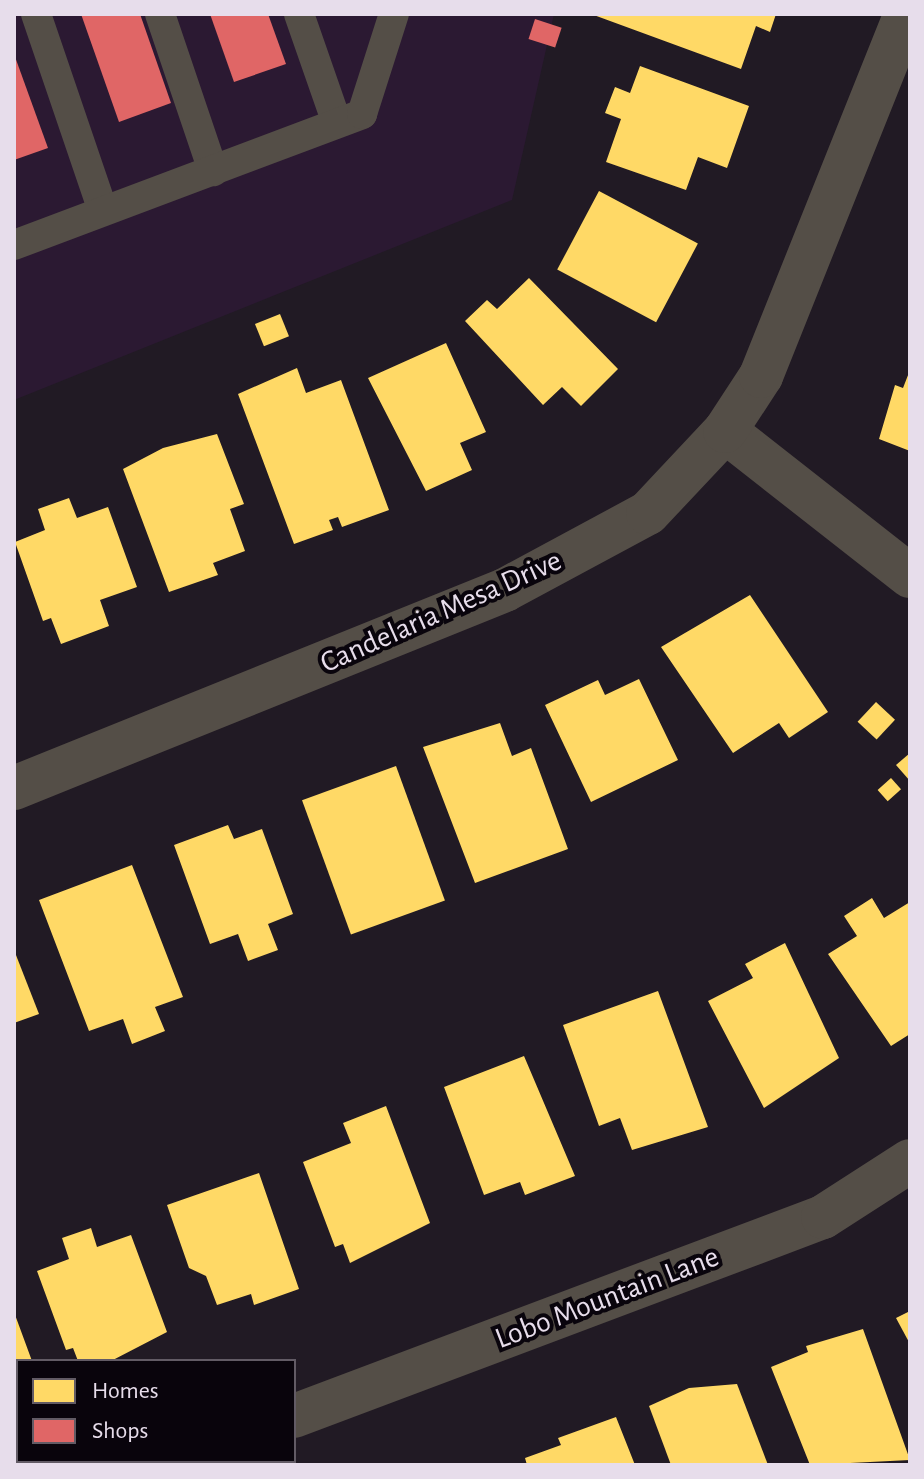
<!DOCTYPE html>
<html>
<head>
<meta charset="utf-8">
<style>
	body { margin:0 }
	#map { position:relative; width:924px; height:1479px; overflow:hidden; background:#211a24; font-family:"Alegreya Sans",sans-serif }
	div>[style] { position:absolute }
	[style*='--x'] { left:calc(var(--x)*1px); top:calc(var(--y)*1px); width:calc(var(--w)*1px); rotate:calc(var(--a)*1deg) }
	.built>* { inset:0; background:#2b1932 }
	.homes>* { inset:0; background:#ffd966; transform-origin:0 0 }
	.shops>* { inset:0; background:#e06666; transform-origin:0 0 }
	.lane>* { height:30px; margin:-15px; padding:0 15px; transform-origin:15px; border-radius:15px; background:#544e47 }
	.street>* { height:44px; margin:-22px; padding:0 22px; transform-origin:22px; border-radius:22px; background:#544e47 }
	span { translate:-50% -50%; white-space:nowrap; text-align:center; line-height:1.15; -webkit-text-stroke:8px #09040c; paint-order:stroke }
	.street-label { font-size:30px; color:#e7ddeb }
	.frame { position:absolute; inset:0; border:16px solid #e7ddeb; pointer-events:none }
	.legend { position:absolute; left:16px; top:1359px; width:280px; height:104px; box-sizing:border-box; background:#09040c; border:2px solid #625b65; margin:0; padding:10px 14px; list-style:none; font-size:24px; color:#e7ddeb }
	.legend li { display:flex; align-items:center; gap:16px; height:40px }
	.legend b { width:40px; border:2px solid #625b65 }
</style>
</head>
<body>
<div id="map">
	<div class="built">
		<div style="clip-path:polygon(14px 14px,554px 14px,512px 200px,14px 400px)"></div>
	</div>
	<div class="homes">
		<div style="clip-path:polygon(591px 14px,776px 14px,770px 32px,756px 26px,741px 69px)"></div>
		<div style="clip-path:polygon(640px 66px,749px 106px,727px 168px,698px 157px,686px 190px,606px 162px,621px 119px,605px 113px,615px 87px,630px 93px)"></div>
		<div style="left:599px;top:191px;width:112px;height:89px;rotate:28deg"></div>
		<div style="clip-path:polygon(529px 278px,618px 369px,581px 406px,562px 387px,543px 405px,465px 321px,487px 300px,497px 309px)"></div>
		<div style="left:280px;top:314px;width:24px;height:27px;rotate:68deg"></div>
		<div style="clip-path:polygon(446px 343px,486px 432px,460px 443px,472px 470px,426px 491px,368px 378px)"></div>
		<div style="clip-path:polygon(297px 368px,306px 393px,341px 380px,389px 510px,342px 527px,338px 517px,329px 520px,333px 530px,294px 544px,238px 394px)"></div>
		<div style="clip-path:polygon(910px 370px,910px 451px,879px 439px,895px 385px,903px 388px)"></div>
		<div style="clip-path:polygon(217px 434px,244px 504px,230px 509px,245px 551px,213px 563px,218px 575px,169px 592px,123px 469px,163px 448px)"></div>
		<div style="clip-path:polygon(69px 498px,77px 518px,108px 507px,137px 587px,100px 600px,109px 626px,61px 644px,51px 618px,43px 621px,15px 542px,45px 530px,38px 509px)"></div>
		<div style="clip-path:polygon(750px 595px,828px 712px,789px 738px,779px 723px,733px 753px,661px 647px)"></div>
		<div style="clip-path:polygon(639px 679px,678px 760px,591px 802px,545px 705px,598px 680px,605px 695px)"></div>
		<div style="left:876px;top:702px;width:26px;height:27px;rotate:43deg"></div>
		<div style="clip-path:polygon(500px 723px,512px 756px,531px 748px,568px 849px,475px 883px,423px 747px)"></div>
		<div style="clip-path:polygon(910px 753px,910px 781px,896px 765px)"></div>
		<div style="left:396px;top:766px;width:143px;height:100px;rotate:70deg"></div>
		<div style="left:891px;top:778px;width:15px;height:18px;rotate:48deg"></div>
		<div style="clip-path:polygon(228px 825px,234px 839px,262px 829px,293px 914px,268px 924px,278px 950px,248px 961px,238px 934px,210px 944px,174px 845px)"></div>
		<div style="clip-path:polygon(132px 865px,183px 997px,155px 1007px,165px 1031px,132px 1044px,123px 1019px,89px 1031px,39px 900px)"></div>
		<div style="clip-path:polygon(872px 898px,884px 918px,910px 902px,910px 1034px,891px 1046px,828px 954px,857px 936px,844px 916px)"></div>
		<div style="clip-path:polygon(785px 943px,839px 1058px,764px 1108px,708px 1001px,753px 978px,745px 964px)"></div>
		<div style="clip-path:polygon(14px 950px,39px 1014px,14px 1023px)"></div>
		<div style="clip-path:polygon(658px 991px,708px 1127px,632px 1150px,620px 1118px,599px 1126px,563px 1025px)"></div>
		<div style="clip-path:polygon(524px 1056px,575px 1176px,525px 1195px,520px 1182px,484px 1195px,444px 1087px)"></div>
		<div style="clip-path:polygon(386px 1106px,430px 1223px,350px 1263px,343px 1244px,335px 1247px,303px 1162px,351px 1143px,343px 1123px)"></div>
		<div style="clip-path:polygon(259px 1173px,299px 1289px,254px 1305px,251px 1294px,217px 1305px,206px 1276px,189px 1268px,167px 1205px)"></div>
		<div style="clip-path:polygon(91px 1228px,97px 1247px,131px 1235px,167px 1332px,111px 1361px,78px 1361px,73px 1348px,66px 1350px,37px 1271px,69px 1259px,62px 1238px)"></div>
		<div style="clip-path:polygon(910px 1311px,910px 1344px,896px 1318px)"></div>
		<div style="clip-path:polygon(14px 1312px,32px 1361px,18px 1361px,14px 1391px)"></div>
		<div style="clip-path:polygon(863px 1329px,910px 1460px,810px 1465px,771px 1367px,808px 1352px,806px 1346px)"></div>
		<div style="clip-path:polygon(737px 1384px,768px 1465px,671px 1465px,649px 1406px,689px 1388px)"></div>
		<div style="clip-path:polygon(616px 1417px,635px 1465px,527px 1465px,525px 1458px,561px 1445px,558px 1438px)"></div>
	</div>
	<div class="shops">
		<div style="clip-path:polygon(81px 14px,140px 14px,171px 103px,119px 122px)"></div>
		<div style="clip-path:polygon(210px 14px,268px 14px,286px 64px,234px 82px)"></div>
		<div style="left:535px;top:19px;width:28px;height:21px;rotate:18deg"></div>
		<div style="clip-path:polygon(14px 54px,48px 148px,14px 160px)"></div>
	</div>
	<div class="lane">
		<div style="--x:36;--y:14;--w:208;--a:71.2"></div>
		<div style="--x:160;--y:14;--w:166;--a:71.3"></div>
		<div style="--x:299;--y:14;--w:115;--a:70.8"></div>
		<div style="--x:14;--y:245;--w:372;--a:-20.6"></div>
		<div style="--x:362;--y:114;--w:105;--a:-72.3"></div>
	</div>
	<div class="street">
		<div style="--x:725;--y:431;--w:235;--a:38.1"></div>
		<div style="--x:14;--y:788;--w:529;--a:-21.96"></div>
		<div style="--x:505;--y:590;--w:162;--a:-28.3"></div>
		<div style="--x:648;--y:513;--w:112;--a:-46.8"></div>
		<div style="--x:725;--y:431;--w:66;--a:-56.8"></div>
		<div style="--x:761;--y:376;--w:390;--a:-68.2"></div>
		<div style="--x:294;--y:1416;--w:565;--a:-20.62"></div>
		<div style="--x:823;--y:1217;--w:103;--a:-32.8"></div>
		<div style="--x:164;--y:1465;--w:11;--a:-22"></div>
	</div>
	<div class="street-label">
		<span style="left:441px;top:612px;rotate:-24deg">Candelaria Mesa Drive</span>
		<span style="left:607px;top:1298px;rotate:-21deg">Lobo Mountain Lane</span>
	</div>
	<div class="frame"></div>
	<ul class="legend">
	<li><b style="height:22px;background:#ffd966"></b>Homes</li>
	<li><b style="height:22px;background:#e06666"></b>Shops</li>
	</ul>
</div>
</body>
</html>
